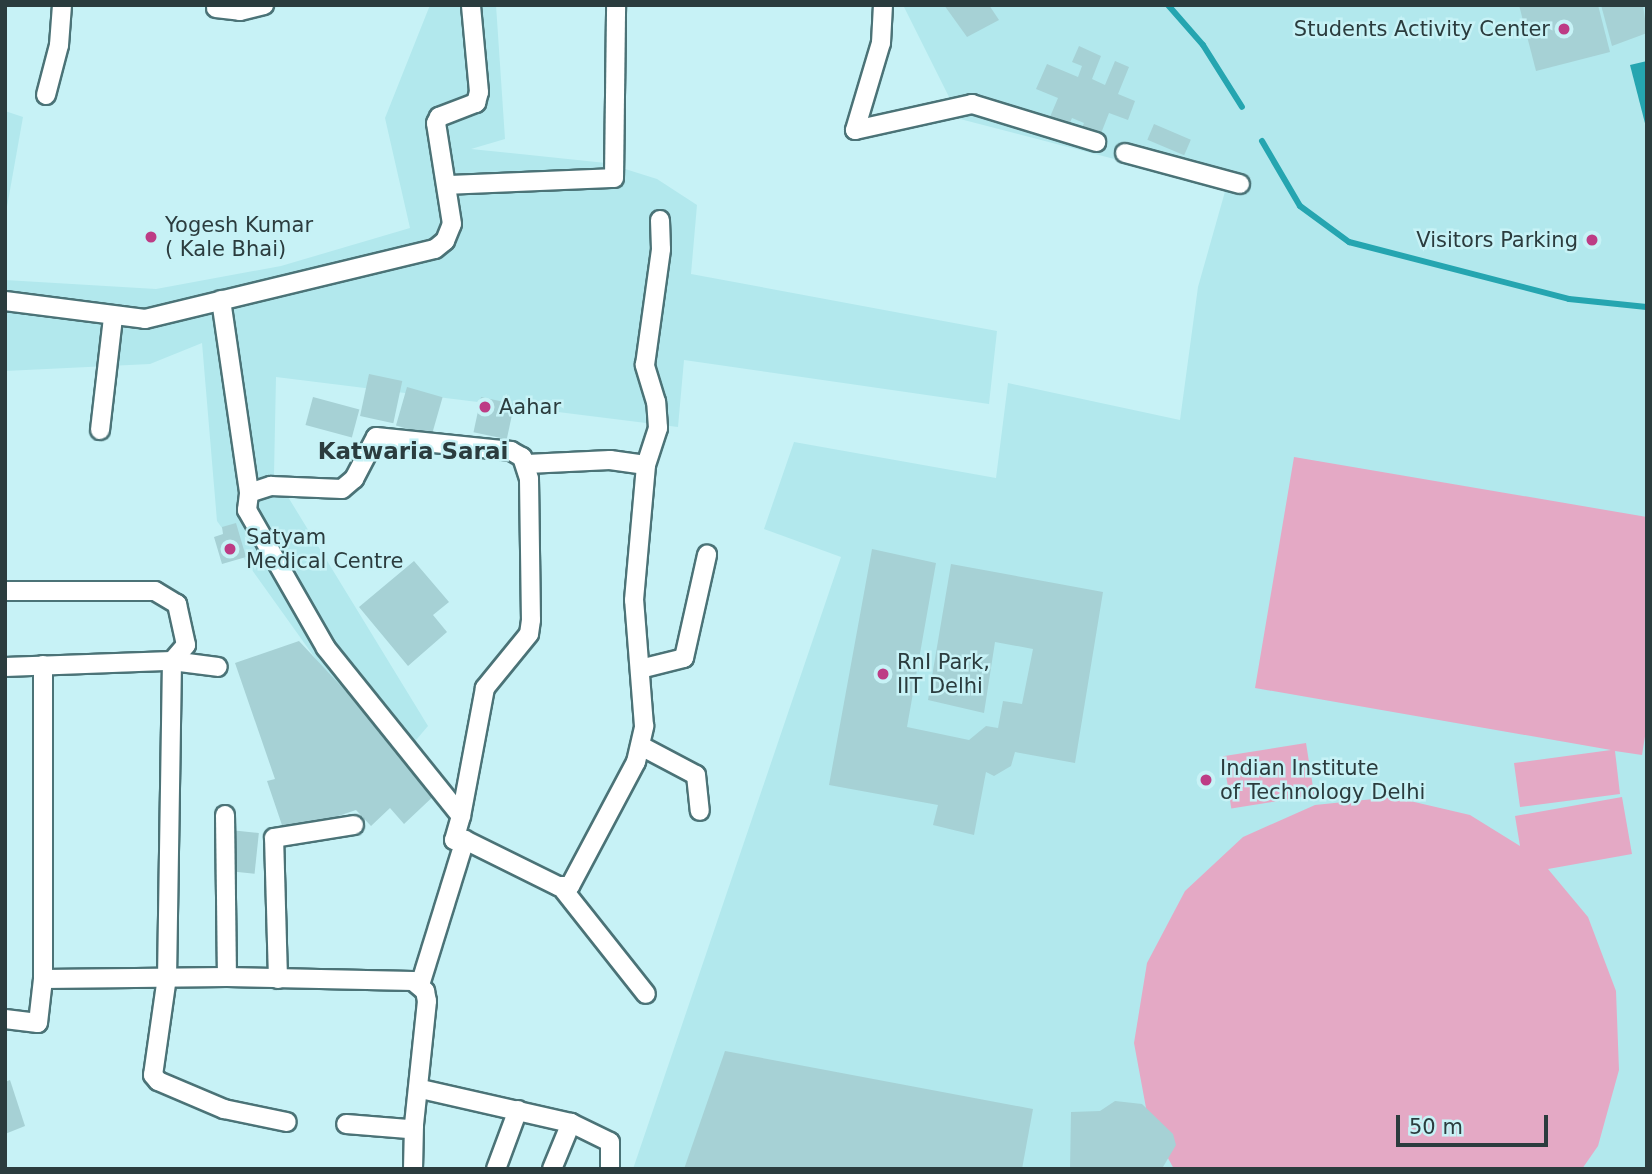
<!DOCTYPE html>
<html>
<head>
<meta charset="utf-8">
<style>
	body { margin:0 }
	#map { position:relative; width:1652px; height:1174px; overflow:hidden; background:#c7f2f6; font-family:"DejaVu Sans",sans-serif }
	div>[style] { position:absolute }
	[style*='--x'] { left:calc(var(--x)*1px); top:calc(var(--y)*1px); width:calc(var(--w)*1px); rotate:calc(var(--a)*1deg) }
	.built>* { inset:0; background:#b2e8ed }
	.green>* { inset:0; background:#e4a9c5; transform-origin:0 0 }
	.water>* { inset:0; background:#25a5b0 }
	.stream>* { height:6px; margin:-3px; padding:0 3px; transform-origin:3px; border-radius:3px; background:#25a5b0 }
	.building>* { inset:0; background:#a6d1d5; transform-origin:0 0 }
	.roads { filter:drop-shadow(2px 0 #4b7377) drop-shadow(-2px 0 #4b7377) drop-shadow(0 2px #4b7377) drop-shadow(0 -2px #4b7377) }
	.minor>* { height:18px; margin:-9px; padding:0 9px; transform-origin:9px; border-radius:9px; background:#fff }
	.dots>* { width:19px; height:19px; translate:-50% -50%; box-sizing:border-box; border:4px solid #c7f2f6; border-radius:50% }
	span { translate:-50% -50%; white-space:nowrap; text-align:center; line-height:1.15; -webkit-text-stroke:5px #c7f2f6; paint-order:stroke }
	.poi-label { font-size:21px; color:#2b3c3e }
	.right { translate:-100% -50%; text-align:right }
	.left { translate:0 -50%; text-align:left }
	.neighbourhood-label { font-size:23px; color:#2b3c3e; font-weight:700 }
	.frame { position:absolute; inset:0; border:7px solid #2b3c3e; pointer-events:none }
	.scale { position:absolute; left:1396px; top:1115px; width:152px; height:32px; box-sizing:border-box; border:4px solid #2b3c3e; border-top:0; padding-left:9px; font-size:21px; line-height:24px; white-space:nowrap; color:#2b3c3e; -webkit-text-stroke:5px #c7f2f6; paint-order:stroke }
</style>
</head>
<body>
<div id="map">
	<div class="built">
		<div style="clip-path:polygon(430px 5px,496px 5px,505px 139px,471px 149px,606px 163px,657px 179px,697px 205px,691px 274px,997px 331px,989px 404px,684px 360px,678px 427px,276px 377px,274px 474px,428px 726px,393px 767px,217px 521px,202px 343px,150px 364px,5px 371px,5px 280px,156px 289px,281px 266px,410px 228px,385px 118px)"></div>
		<div style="clip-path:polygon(903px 5px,1647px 5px,1647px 1169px,633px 1169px,841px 557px,764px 529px,794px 442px,996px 478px,1008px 383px,1180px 420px,1198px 287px,1226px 188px,960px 119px)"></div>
		<div style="clip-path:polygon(5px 111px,23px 117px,5px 218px)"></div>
	</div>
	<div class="green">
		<div style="clip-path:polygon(1294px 457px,1647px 517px,1647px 724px,1642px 755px,1615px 751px,1620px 794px,1520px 807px,1514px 763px,1611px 750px,1255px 688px)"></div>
		<div style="left:1306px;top:743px;width:53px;height:84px;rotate:81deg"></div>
		<div style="clip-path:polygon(1393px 797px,1470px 815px,1520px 846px,1515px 816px,1622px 797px,1632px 854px,1548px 869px,1588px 917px,1616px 991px,1619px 1070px,1598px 1146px,1582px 1169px,1174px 1169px,1149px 1124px,1134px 1043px,1147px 963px,1185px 891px,1243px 837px,1315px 805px)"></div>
	</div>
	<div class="water">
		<div style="clip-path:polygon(1647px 61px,1647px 131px,1630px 65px)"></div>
	</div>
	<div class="stream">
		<div style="--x:1168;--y:5;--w:53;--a:48.8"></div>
		<div style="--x:1203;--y:45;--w:73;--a:57.8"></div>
		<div style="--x:1262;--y:141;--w:75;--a:59.7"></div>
		<div style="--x:1300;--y:206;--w:61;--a:36.3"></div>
		<div style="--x:1349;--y:242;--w:227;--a:14.5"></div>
		<div style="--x:1569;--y:299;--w:78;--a:5.9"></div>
	</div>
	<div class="building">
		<div style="clip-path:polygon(944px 5px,989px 5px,999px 20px,967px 37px)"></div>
		<div style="clip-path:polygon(1519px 5px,1598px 5px,1610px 52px,1536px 71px)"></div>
		<div style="clip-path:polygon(1601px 5px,1643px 5px,1647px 33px,1612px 46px)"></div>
		<div style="clip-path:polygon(1079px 46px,1101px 56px,1092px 79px,1105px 85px,1115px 61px,1129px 67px,1118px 94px,1135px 101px,1128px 120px,1109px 113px,1100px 136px,1082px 128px,1084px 123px,1072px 118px,1069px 125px,1050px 117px,1058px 98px,1036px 89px,1047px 64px,1078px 77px,1082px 66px,1072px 62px)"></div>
		<div style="left:1154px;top:124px;width:40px;height:17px;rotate:23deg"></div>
		<div style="left:369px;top:374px;width:34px;height:43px;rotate:12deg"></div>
		<div style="left:407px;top:387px;width:37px;height:40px;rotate:16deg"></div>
		<div style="left:313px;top:397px;width:48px;height:29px;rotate:15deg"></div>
		<div style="left:481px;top:397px;width:34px;height:36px;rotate:12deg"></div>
		<div style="clip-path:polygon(236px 523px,246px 557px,222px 564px,214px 537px,223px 534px,222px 527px)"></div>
		<div style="clip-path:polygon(872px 549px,936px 563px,907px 727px,969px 740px,986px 726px,998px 728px,1003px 701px,1022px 704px,1033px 649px,995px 642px,984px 713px,928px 700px,951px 564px,1103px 592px,1075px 763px,1015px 752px,1011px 766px,994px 776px,986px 772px,974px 835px,933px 825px,938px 805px,829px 785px)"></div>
		<div style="clip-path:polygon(414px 561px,449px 602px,433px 615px,447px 632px,408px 666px,359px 607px)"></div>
		<div style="clip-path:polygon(299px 641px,439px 791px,404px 824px,390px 808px,371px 826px,356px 810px,285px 834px,267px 781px,275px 779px,235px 663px)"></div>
		<div style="left:230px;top:830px;width:29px;height:41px;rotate:6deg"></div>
		<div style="clip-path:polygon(725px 1051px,1033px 1109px,1022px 1169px,684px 1169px)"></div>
		<div style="clip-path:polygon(10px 1080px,25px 1126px,5px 1134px,5px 1082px)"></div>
		<div style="clip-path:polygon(1115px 1101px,1142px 1104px,1173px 1134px,1176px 1145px,1163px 1167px,1167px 1169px,1070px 1169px,1071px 1112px,1100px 1111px)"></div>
	</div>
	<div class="roads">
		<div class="minor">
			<div style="--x:216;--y:8;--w:24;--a:7"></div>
			<div style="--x:240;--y:11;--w:25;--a:-14"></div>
			<div style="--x:46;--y:95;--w:52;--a:-75.4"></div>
			<div style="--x:59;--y:45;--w:40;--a:-85.7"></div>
			<div style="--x:855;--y:130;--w:120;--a:-12.5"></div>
			<div style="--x:972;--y:104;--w:130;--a:17"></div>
			<div style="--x:855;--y:130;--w:91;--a:-73.4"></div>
			<div style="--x:881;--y:43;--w:38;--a:-87"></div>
			<div style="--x:1125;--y:153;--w:119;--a:15.1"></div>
			<div style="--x:447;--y:185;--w:167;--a:-2.4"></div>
			<div style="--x:614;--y:178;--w:173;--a:-89.3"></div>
			<div style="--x:221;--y:300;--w:195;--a:81.7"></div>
			<div style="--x:5;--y:301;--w:141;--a:7.3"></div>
			<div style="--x:145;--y:319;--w:298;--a:-13.6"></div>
			<div style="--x:435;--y:249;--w:13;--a:-39"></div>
			<div style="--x:445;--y:241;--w:18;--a:-68"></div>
			<div style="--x:452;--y:224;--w:102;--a:-99"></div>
			<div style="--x:436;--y:123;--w:7;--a:-63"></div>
			<div style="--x:439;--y:117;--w:40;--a:-21"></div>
			<div style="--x:476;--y:103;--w:11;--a:-75"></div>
			<div style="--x:479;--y:92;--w:87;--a:-95.3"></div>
			<div style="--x:100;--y:430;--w:114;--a:-83.4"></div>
			<div style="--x:527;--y:464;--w:83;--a:-2.8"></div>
			<div style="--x:610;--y:460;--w:36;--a:8"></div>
			<div style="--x:5;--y:591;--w:150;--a:0"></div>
			<div style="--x:155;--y:591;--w:26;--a:31"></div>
			<div style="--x:177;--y:604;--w:42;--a:77.6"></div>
			<div style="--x:186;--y:645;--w:21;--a:131"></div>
			<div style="--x:172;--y:661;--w:46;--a:7.4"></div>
			<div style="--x:5;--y:667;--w:167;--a:-2.1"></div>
			<div style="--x:172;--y:661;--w:316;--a:90.9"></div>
			<div style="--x:167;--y:977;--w:99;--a:98.1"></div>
			<div style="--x:153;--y:1075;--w:8;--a:50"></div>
			<div style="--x:158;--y:1081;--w:72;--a:23"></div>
			<div style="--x:224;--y:1109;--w:64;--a:11.7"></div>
			<div style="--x:640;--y:669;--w:45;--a:-14"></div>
			<div style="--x:684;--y:658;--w:106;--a:-77.4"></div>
			<div style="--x:641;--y:746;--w:62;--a:27.8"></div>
			<div style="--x:696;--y:775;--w:36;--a:84"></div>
			<div style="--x:225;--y:815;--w:162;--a:89.3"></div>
			<div style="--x:461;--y:816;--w:216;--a:-128.8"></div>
			<div style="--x:326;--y:648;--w:159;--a:-119.8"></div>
			<div style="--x:247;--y:510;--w:17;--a:-83"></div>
			<div style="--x:249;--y:493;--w:23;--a:-18"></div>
			<div style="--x:271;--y:486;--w:71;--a:2.4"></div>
			<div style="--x:342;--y:489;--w:16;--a:-40"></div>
			<div style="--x:354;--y:479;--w:47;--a:-62.4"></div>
			<div style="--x:376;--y:437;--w:136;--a:5.9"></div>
			<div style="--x:511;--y:451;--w:13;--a:29"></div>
			<div style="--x:522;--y:457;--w:23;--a:72"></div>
			<div style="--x:529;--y:479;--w:141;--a:89.2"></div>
			<div style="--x:531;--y:620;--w:14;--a:98"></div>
			<div style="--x:529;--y:634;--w:70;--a:129.2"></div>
			<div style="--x:485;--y:688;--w:130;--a:100.6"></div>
			<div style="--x:461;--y:816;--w:25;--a:106"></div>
			<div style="--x:454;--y:840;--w:11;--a:0"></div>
			<div style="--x:465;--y:840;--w:104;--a:26.3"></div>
			<div style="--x:558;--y:886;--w:12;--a:0"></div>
			<div style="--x:570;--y:886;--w:140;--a:-62"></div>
			<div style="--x:636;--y:762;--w:37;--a:-77"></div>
			<div style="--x:644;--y:726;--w:126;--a:-94.5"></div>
			<div style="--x:634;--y:600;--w:136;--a:-84.9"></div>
			<div style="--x:646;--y:465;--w:39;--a:-72"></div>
			<div style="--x:658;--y:428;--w:26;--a:-94"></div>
			<div style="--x:656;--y:402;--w:39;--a:-107"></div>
			<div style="--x:645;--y:365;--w:117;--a:-82.1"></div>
			<div style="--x:661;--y:249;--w:29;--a:-92"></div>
			<div style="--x:562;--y:888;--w:135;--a:51.6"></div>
			<div style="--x:43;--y:979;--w:184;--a:-0.6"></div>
			<div style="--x:227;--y:977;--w:186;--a:1.2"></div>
			<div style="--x:413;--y:981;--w:16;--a:40"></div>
			<div style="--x:425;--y:991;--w:10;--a:79"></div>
			<div style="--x:427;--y:1001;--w:125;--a:96"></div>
			<div style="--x:414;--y:1125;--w:7;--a:146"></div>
			<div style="--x:408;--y:1129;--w:62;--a:-175.4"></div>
			<div style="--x:278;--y:979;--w:141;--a:-91.6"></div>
			<div style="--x:274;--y:838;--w:81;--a:-9.2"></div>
			<div style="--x:420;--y:985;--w:152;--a:-72.8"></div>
			<div style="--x:5;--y:1019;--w:33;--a:7"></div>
			<div style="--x:38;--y:1023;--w:44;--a:-83.5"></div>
			<div style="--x:43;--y:979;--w:314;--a:-90"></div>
			<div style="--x:421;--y:1089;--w:154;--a:12.8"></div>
			<div style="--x:571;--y:1123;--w:43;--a:26"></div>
			<div style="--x:610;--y:1142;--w:27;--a:90"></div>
			<div style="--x:413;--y:1169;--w:44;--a:-88.7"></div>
			<div style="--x:496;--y:1169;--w:63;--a:-69.6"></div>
			<div style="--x:552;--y:1169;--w:50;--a:-67.6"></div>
		</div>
	</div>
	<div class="dots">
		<div style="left:1564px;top:29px;background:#bd3c85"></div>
		<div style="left:151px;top:237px;background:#bd3c85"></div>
		<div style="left:1592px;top:240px;background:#bd3c85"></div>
		<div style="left:485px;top:407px;background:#bd3c85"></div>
		<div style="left:230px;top:549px;background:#bd3c85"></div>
		<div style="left:883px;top:674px;background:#bd3c85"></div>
		<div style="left:1206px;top:780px;background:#bd3c85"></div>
	</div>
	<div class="poi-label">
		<span class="right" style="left:1550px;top:29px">Students Activity Center</span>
		<span class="left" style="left:165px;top:237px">Yogesh Kumar<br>( Kale Bhai)</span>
		<span class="right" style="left:1578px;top:240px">Visitors Parking</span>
		<span class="left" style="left:499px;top:407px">Aahar</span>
		<span class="left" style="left:246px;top:549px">Satyam<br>Medical Centre</span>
		<span class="left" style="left:897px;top:674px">RnI Park,<br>IIT Delhi</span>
		<span class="left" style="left:1220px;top:780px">Indian Institute<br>of Technology Delhi</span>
	</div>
	<div class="neighbourhood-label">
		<span style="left:413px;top:451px">Katwaria Sarai</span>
	</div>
	<div class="frame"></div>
	<div class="scale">50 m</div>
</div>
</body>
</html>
